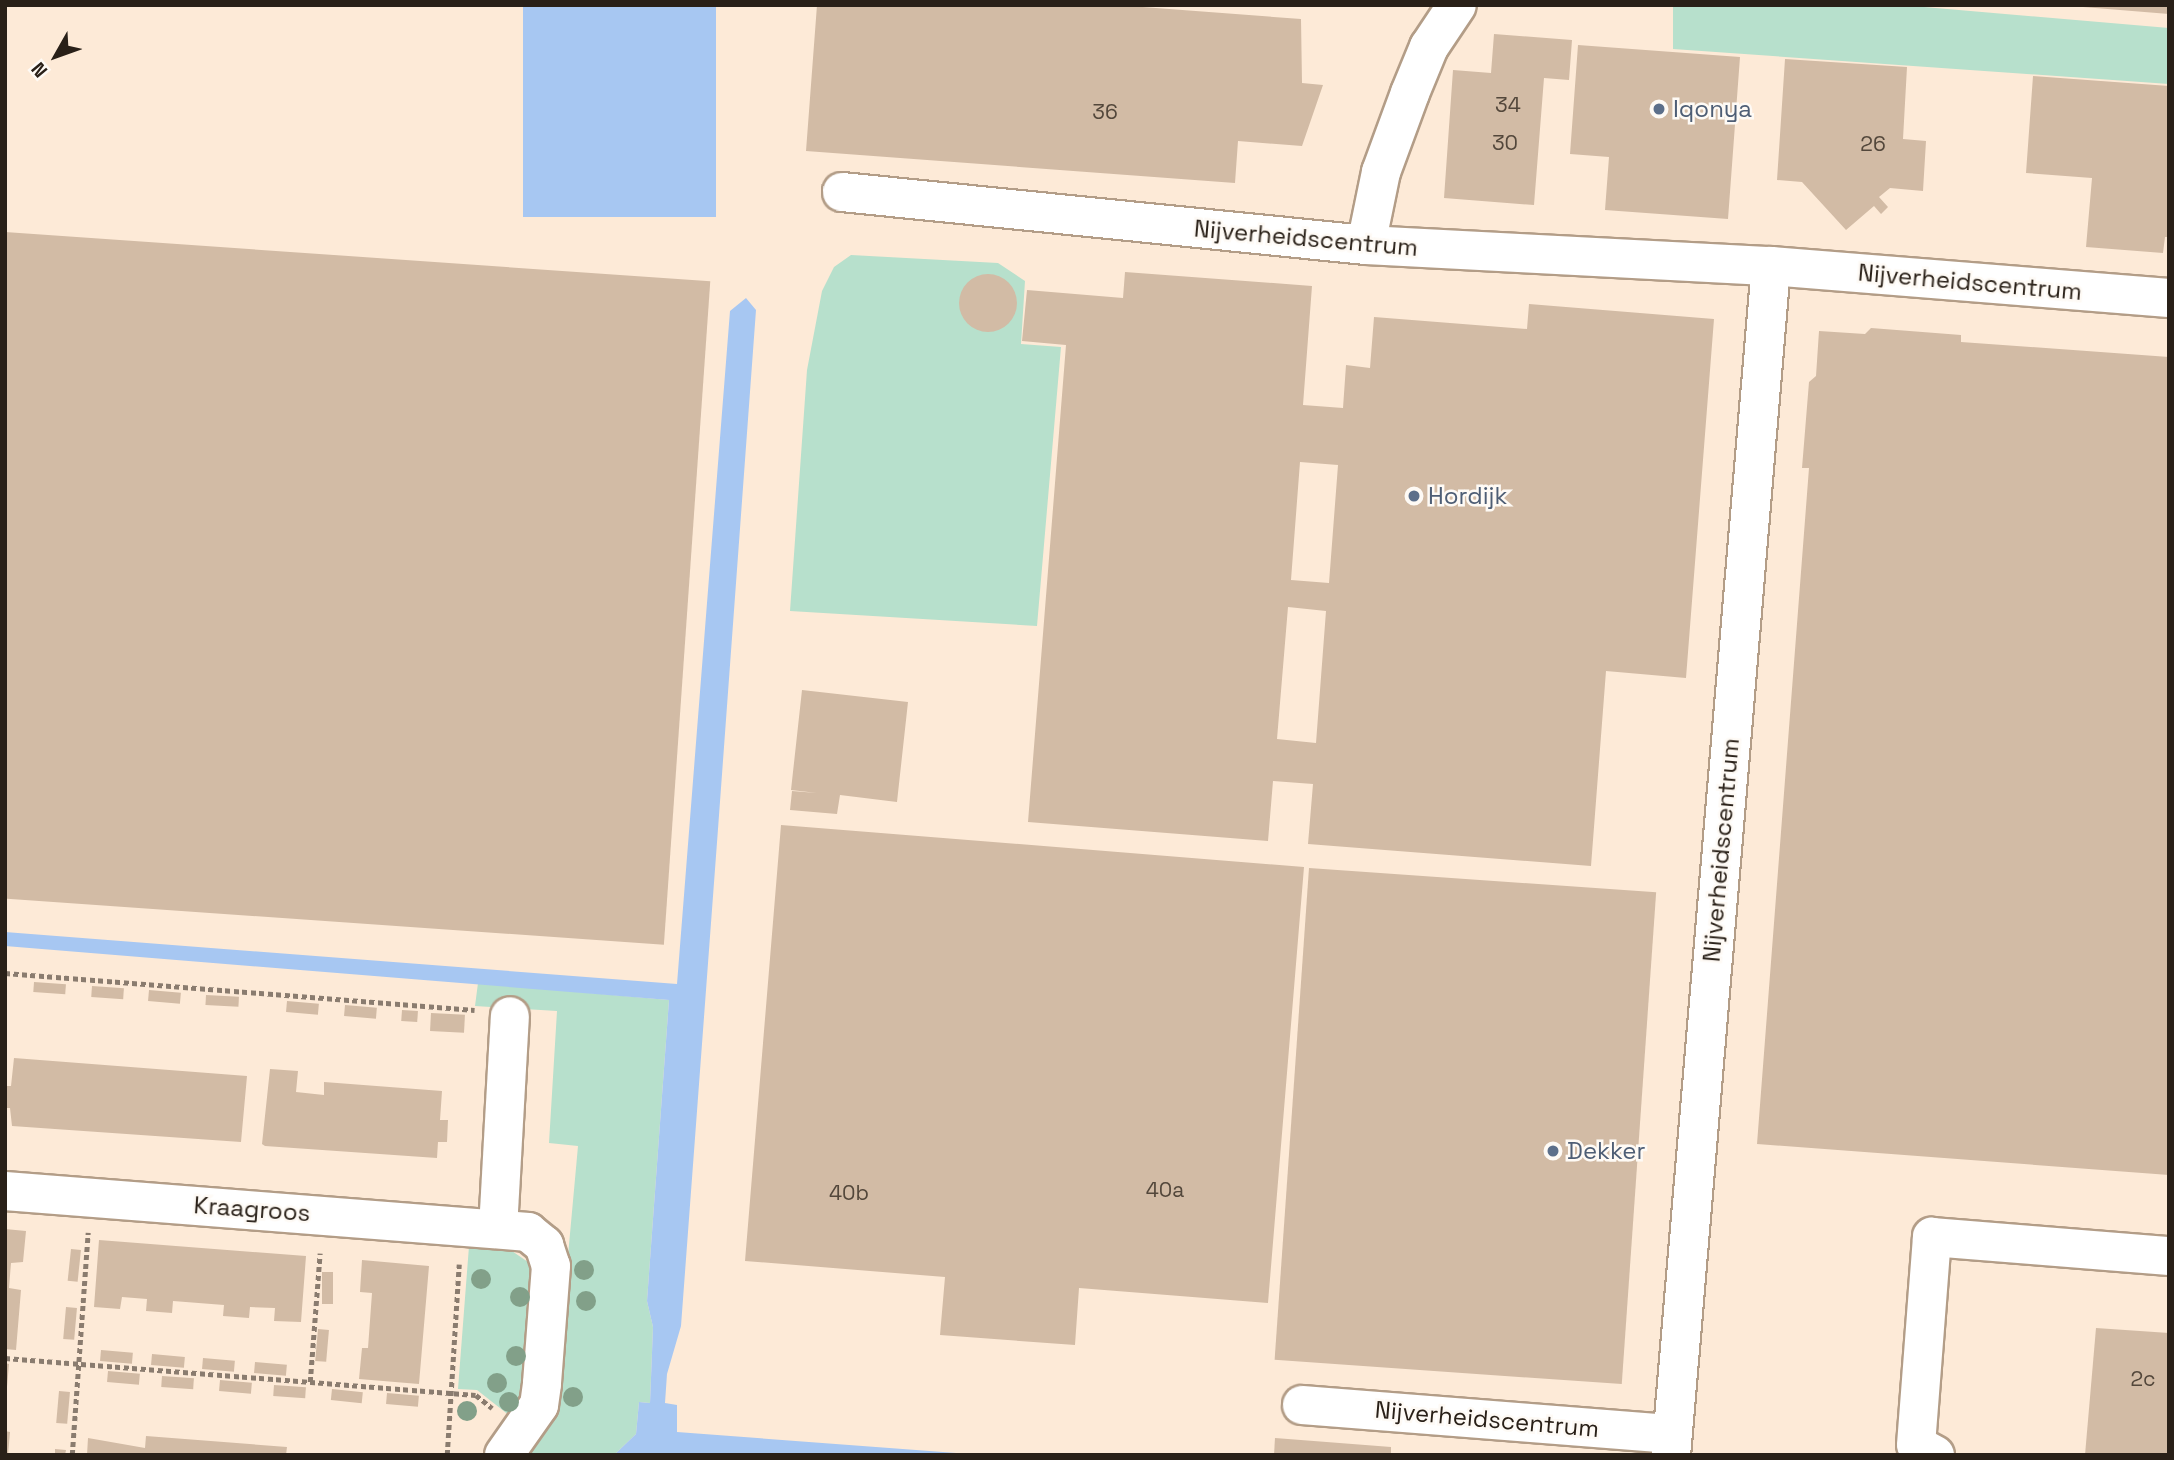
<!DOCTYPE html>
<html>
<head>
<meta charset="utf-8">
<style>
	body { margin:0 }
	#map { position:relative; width:2174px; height:1460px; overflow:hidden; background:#fdead7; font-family:"Space Grotesk",sans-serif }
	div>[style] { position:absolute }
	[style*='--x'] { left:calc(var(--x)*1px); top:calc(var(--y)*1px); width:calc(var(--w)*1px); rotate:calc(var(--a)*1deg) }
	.green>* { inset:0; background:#b7e0cc }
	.water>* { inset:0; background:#a7c7f2; transform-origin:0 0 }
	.building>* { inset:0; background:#d2bba5; transform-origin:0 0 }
	.round { border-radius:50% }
	.path>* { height:4.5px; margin-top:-2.25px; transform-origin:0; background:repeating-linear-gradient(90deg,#8a7c6f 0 5px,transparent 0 8.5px) }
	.roads { filter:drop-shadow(2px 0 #b39d87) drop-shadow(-2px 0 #b39d87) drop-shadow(0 2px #b39d87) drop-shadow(0 -2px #b39d87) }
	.minor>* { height:38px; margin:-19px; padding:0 19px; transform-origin:19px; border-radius:19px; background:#fff }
	.trees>* { width:20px; height:20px; margin:-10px; border-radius:50%; background:#82a089 }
	.dots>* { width:19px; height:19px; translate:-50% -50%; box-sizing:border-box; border:4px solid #fefaf5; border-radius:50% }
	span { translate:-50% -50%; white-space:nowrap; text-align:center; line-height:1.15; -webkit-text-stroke:5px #fefaf5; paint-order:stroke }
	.number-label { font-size:21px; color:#53473b }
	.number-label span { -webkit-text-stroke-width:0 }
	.service-label { font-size:24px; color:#4e5e75 }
	.left { translate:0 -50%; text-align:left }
	.street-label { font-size:24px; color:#292018 }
	.frame { position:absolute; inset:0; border:7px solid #292018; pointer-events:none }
	.north { position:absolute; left:21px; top:21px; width:70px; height:70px; -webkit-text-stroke:5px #fefaf5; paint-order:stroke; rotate:230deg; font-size:19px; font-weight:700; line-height:28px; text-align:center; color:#292018 }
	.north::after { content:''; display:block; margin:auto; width:24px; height:32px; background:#292018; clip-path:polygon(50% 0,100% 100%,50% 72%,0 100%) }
</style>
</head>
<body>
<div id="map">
	<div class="green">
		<div style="clip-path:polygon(1673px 5px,1901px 5px,2169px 28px,2169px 84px,1673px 49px)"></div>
		<div style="clip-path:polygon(851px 255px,998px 263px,1025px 281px,1021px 344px,1061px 347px,1037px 626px,790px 611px,807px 370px,822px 291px,834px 267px)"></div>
		<div style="clip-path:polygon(478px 983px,669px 1000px,647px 1301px,653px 1327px,650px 1403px,639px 1402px,636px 1434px,614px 1455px,521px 1455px,555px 1398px,578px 1146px,549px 1143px,557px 1011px,475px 1006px)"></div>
		<div style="clip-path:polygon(469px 1246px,509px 1249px,528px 1262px,533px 1275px,525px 1397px,510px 1416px,477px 1390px,458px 1389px)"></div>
	</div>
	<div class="water">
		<div style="left:523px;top:5px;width:193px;height:212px"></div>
		<div style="clip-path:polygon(746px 298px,756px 310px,718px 829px,681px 1326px,667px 1374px,665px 1403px,677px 1405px,677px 1432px,983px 1455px,614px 1455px,636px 1434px,639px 1402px,650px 1403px,653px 1327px,647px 1301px,669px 1000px,5px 946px,5px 932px,677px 984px,730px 311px)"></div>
	</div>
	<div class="building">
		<div style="clip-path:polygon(817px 5px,1116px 5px,1301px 19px,1302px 83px,1323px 85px,1302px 146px,1238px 141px,1235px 183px,806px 151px)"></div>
		<div style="clip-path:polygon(2083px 5px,2169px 5px,2169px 14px,2083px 7px)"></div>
		<div style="clip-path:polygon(1494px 34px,1572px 40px,1569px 80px,1544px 78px,1534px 205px,1444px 198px,1453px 70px,1491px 73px)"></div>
		<div style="clip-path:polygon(1578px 45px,1740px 57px,1728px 219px,1605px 210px,1609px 157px,1570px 154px)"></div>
		<div style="clip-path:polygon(1785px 59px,1907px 67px,1903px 139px,1926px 141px,1923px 191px,1890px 188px,1879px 197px,1888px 207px,1881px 214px,1874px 206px,1846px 230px,1802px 182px,1777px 180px)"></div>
		<div style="clip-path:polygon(2033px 76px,2169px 86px,2169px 237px,2165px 237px,2163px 253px,2086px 247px,2092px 178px,2026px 173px)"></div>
		<div style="left:5px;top:232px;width:707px;height:665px;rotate:4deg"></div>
		<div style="clip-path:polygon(evenodd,1125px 272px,1312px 286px,1303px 405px,1343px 408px,1346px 365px,1370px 368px,1374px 317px,1527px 329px,1529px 304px,1714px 319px,1686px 678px,1606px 671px,1591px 866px,1308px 844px,1313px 784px,1273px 781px,1268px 841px,1028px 822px,1066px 345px,1022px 341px,1027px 290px,1123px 298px,1125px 272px,1300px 462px,1338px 465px,1329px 583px,1291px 580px,1300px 462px,1125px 272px,1288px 607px,1326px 611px,1316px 743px,1277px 739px,1288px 607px)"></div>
		<div class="round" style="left:959px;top:274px;width:58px;height:58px"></div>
		<div style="clip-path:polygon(1871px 328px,1961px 335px,1961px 342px,2169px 357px,2169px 1175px,1757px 1144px,1809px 468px,1802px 468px,1809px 382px,1816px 376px,1819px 331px,1865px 334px)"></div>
		<div style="clip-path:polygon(802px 690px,908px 702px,897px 802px,840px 795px,837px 814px,790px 810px,792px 791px,817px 793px,791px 790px)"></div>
		<div style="clip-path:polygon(781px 825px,1304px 867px,1268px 1303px,1079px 1288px,1075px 1345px,940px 1335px,945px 1277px,745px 1261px)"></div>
		<div style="left:1309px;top:868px;width:348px;height:493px;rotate:4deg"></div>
		<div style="left:34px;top:982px;width:32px;height:10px;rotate:4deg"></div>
		<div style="left:92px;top:986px;width:32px;height:11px;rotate:4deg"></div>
		<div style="left:149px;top:990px;width:32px;height:11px;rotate:5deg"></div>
		<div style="left:206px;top:995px;width:33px;height:10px;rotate:3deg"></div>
		<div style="left:287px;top:1001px;width:32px;height:11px;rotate:5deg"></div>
		<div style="left:345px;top:1005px;width:32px;height:11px;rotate:5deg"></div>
		<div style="left:402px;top:1010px;width:16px;height:11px;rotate:4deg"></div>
		<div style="left:431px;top:1013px;width:34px;height:18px;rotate:3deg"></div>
		<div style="clip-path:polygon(14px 1058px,247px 1076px,241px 1142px,12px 1126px,10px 1108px,5px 1108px,5px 1086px,11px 1086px)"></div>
		<div style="clip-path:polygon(270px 1069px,298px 1071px,296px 1092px,324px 1095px,324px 1082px,442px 1091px,440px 1120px,448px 1120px,447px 1142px,438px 1142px,437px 1158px,265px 1146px,262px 1144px)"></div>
		<div style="clip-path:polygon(5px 1229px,26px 1231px,23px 1262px,11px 1263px,9px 1288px,21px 1290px,16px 1350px,5px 1349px)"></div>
		<div style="clip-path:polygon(99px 1240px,306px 1256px,301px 1322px,274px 1321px,275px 1308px,250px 1307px,249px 1318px,223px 1316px,224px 1305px,173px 1301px,172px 1313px,146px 1311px,147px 1299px,122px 1297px,120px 1309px,94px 1307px)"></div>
		<div style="left:71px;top:1249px;width:10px;height:32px;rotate:6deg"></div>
		<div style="clip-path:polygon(362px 1260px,429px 1266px,419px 1384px,359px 1379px,362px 1348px,368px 1348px,372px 1293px,360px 1292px)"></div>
		<div style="left:322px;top:1272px;width:11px;height:32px"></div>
		<div style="left:66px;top:1307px;width:11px;height:32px;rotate:5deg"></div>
		<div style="clip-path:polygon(2096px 1328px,2169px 1333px,2169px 1455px,2085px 1455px)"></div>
		<div style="left:318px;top:1329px;width:11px;height:32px;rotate:5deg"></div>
		<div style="left:101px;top:1350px;width:32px;height:11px;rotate:5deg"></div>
		<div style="left:152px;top:1354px;width:33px;height:11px;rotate:5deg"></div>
		<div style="left:203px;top:1358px;width:32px;height:11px;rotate:5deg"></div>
		<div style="left:255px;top:1362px;width:32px;height:11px;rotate:5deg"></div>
		<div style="clip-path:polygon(5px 1363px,9px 1364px,7px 1387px,5px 1387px)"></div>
		<div style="left:108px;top:1371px;width:32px;height:11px;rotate:5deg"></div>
		<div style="left:162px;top:1376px;width:32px;height:11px;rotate:4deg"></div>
		<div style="left:220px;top:1380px;width:32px;height:11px;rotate:5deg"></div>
		<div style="left:274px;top:1385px;width:32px;height:11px;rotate:4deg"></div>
		<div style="left:332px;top:1389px;width:31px;height:11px;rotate:6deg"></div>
		<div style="left:59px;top:1391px;width:11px;height:32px;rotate:5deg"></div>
		<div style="left:387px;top:1393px;width:32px;height:11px;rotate:5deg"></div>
		<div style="clip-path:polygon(5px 1431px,10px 1432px,8px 1455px,5px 1455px)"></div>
		<div style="clip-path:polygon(146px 1436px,287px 1447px,286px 1455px,87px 1455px,88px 1438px,145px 1448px)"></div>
		<div style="clip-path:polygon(1275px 1438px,1391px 1447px,1391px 1455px,1274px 1455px)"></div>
		<div style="clip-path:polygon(55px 1449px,66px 1450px,65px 1455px,55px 1455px)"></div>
	</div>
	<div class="path">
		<div style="--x:5;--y:973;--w:471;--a:4.5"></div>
		<div style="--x:5;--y:1358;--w:472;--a:4.5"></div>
		<div style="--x:476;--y:1395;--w:21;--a:39"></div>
		<div style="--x:310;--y:1382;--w:129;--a:-85.6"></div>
		<div style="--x:72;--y:1455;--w:223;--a:-85.9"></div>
		<div style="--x:447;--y:1455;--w:191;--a:-86.4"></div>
	</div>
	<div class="roads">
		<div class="minor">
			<div style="--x:842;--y:192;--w:527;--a:5.78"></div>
			<div style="--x:1366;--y:245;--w:406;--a:3"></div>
			<div style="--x:1771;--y:266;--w:399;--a:4.6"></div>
			<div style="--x:1366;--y:245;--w:75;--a:-78.4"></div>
			<div style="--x:1381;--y:172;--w:84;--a:-69.8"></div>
			<div style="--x:1410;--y:93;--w:50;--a:-67.6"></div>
			<div style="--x:1429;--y:47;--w:50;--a:-56.3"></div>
			<div style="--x:5;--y:1191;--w:525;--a:4.48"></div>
			<div style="--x:528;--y:1232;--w:21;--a:39"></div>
			<div style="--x:544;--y:1245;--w:22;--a:72"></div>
			<div style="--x:551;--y:1266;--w:118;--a:94.4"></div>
			<div style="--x:542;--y:1384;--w:21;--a:98"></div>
			<div style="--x:539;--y:1405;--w:61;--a:125"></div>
			<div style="--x:498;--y:1229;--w:213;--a:-86.8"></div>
			<div style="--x:1302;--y:1405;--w:371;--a:4.5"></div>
			<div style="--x:1671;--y:1455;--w:1193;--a:-85.19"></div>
			<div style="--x:1935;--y:1455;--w:21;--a:-152"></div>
			<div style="--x:1916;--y:1445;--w:209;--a:-85.6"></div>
			<div style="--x:1932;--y:1237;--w:238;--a:4.6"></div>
		</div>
	</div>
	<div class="trees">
		<div style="left:584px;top:1270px"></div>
		<div style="left:481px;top:1279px"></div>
		<div style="left:520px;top:1297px"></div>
		<div style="left:586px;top:1301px"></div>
		<div style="left:516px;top:1356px"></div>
		<div style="left:497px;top:1383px"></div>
		<div style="left:573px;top:1397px"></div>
		<div style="left:509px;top:1402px"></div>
		<div style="left:467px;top:1411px"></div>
	</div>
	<div class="dots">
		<div style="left:1659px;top:109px;background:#5c6f8a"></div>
		<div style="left:1414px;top:496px;background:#5c6f8a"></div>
		<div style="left:1553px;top:1151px;background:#5c6f8a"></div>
	</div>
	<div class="number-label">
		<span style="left:1508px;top:105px">34</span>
		<span style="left:1105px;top:112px">36</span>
		<span style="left:1505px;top:143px">30</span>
		<span style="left:1873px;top:144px">26</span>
		<span style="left:1165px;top:1190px">40a</span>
		<span style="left:849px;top:1193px">40b</span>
		<span style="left:2143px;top:1379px">2c</span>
	</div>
	<div class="service-label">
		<span class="left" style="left:1673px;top:109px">Iqonya</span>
		<span class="left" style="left:1428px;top:496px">Hordijk</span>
		<span class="left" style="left:1567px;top:1151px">Dekker</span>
	</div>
	<div class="street-label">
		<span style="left:1306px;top:238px;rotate:5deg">Nijverheidscentrum</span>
		<span style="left:1970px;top:282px;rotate:5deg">Nijverheidscentrum</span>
		<span style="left:1721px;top:850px;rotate:-85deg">Nijverheidscentrum</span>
		<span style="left:252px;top:1209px;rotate:4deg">Kraagroos</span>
		<span style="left:1487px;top:1419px;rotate:5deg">Nijverheidscentrum</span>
	</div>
	<div class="frame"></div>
	<div class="north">N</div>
</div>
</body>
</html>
